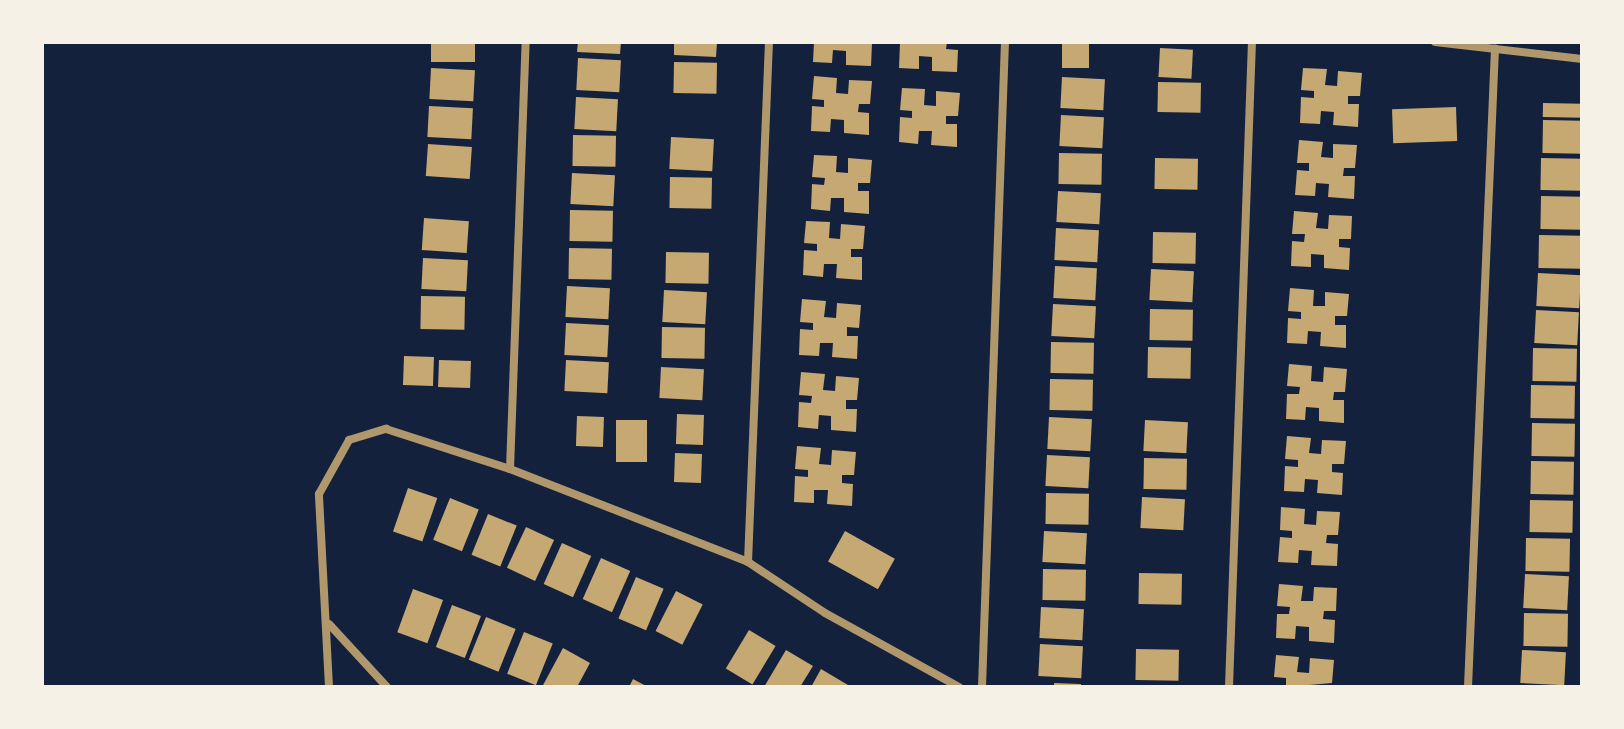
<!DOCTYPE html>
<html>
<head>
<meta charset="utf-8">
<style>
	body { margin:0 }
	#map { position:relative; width:1624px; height:729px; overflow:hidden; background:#14213d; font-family:"PT Sans Narrow",sans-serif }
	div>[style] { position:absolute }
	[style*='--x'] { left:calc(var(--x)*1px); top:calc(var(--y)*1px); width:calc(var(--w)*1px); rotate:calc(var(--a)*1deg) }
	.building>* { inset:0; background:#c6a872; transform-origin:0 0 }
	.minor>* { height:8px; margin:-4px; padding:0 4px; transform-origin:4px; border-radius:4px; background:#b1986c }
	span { translate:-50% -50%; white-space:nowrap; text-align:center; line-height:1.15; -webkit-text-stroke:6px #f6f1e7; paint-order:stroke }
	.frame { position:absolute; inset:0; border:44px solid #f6f1e7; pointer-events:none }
</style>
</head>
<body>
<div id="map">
	<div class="building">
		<div style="left:431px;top:42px;width:44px;height:20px"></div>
		<div style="clip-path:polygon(578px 42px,621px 42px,620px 54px,577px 52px)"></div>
		<div style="clip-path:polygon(674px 42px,717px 42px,716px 57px,674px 55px)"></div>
		<div style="clip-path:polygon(814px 42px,872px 44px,871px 66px,846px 65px,846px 51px,833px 50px,832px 63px,813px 62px)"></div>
		<div style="clip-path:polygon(947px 42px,946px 49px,958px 50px,957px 72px,932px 71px,932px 57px,919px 56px,919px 69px,899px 68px,900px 43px)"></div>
		<div style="left:1062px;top:42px;width:27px;height:26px"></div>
		<div style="left:1160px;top:48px;width:33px;height:29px;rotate:3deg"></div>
		<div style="left:578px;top:58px;width:43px;height:32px;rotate:3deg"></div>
		<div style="left:674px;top:62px;width:43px;height:31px;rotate:1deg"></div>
		<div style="left:431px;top:68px;width:44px;height:31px;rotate:3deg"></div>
		<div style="clip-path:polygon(1303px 68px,1327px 69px,1325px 85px,1337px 86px,1338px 71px,1362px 73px,1360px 96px,1348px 96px,1348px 104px,1359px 104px,1358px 127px,1333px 125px,1334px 112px,1321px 111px,1320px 124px,1300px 123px,1301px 97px,1314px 98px,1314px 91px,1301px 90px)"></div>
		<div style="clip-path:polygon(814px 76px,837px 78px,836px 93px,848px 94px,849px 80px,872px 81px,870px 104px,859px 104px,858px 112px,869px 113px,869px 135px,844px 133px,844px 120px,831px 119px,830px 132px,811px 131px,812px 106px,824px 107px,824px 100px,812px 99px)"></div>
		<div style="left:1062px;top:77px;width:43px;height:31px;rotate:3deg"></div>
		<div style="left:1158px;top:82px;width:43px;height:30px;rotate:1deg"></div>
		<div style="clip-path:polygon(902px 88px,925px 89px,924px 105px,936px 106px,936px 91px,960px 93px,958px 116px,946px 116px,946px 124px,957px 124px,957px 147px,931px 145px,932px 131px,919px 131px,918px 144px,899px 142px,900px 117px,912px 118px,912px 111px,900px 110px)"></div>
		<div style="left:576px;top:97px;width:42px;height:32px;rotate:3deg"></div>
		<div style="left:1543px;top:103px;width:39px;height:14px;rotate:1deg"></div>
		<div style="left:429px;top:106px;width:44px;height:31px;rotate:3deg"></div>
		<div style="left:1456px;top:107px;width:34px;height:64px;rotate:88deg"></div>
		<div style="left:1061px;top:115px;width:43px;height:31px;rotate:3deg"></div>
		<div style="left:1543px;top:120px;width:39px;height:33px;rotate:1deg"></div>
		<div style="left:573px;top:135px;width:43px;height:31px;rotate:1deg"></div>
		<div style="left:671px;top:137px;width:43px;height:32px;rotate:3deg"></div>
		<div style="clip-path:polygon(1299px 140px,1323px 142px,1321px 157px,1333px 158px,1333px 144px,1357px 145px,1355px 168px,1344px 168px,1343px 176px,1355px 176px,1354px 199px,1328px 197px,1329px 184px,1316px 183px,1315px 196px,1295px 195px,1297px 170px,1309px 171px,1309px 163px,1297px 163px)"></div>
		<div style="left:428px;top:144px;width:44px;height:32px;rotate:4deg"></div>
		<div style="left:1059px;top:153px;width:43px;height:31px;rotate:1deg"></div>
		<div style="clip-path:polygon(814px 155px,837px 156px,836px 172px,848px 173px,848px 158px,872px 160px,870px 183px,858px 183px,858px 191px,869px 191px,869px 214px,844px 212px,844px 198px,831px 198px,830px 211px,811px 209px,812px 184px,824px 185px,825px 178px,812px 177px)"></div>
		<div style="left:1155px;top:158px;width:43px;height:31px;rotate:1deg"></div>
		<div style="left:1541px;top:158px;width:41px;height:32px;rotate:1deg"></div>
		<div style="left:572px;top:173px;width:43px;height:31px;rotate:3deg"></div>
		<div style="left:670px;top:177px;width:42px;height:31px;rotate:1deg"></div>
		<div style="left:1058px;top:191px;width:43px;height:31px;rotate:3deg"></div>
		<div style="left:1541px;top:196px;width:41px;height:33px;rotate:1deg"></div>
		<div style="left:570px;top:210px;width:43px;height:31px;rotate:1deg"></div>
		<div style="clip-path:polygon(1294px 211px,1318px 213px,1316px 228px,1328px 229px,1329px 215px,1352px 216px,1351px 239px,1339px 239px,1339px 247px,1350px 248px,1349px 270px,1324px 268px,1324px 255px,1311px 254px,1311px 267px,1291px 266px,1292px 241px,1304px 242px,1305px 234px,1292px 234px)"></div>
		<div style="left:424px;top:218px;width:45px;height:32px;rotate:4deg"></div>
		<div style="clip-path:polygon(806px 221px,830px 222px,829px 238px,840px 239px,841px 224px,865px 226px,863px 249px,851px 249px,851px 257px,862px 257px,862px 280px,836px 278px,837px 264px,824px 264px,823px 277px,803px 275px,804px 250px,817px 251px,817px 244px,804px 243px)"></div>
		<div style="left:1056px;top:228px;width:43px;height:32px;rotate:3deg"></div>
		<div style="left:1153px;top:232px;width:43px;height:31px;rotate:1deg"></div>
		<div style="left:1539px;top:235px;width:43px;height:33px;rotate:1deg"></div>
		<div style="left:569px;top:248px;width:43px;height:31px;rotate:1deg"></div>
		<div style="left:666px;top:252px;width:43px;height:31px;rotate:1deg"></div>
		<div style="left:423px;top:258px;width:45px;height:31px;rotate:3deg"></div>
		<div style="left:1055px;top:266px;width:42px;height:32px;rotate:3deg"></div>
		<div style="left:1151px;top:269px;width:43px;height:31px;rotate:3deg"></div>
		<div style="left:1538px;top:273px;width:43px;height:33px;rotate:3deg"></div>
		<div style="left:567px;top:286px;width:43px;height:31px;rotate:3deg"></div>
		<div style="clip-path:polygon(1290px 288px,1314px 290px,1313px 306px,1325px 306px,1325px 292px,1349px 294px,1347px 316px,1335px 316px,1335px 325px,1346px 325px,1346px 348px,1320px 346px,1321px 332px,1308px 331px,1307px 344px,1287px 343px,1288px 318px,1301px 319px,1301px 312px,1288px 311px)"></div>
		<div style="left:664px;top:290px;width:43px;height:32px;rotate:3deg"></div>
		<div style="left:421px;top:296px;width:44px;height:33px;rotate:1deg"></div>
		<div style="clip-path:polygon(802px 299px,826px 301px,824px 317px,836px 318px,837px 303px,861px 305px,859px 328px,847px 327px,847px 336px,858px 336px,857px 359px,832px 357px,833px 343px,820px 343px,819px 356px,799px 355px,800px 329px,813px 330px,813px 323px,800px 322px)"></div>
		<div style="left:1053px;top:304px;width:43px;height:32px;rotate:3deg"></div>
		<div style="left:1150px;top:309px;width:43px;height:31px;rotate:1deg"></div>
		<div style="left:1536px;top:310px;width:43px;height:33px;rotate:3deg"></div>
		<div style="left:566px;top:323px;width:43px;height:32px;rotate:3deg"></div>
		<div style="left:662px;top:327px;width:43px;height:31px;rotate:1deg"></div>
		<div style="left:1051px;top:342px;width:43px;height:31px;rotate:1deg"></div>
		<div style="left:1148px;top:347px;width:43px;height:31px;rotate:1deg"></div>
		<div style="left:1533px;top:348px;width:44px;height:33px;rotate:1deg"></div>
		<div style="left:404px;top:356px;width:30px;height:29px;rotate:2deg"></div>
		<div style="left:439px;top:360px;width:32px;height:27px;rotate:2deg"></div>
		<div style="left:566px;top:360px;width:43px;height:31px;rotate:3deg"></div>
		<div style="clip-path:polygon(1289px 364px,1312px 366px,1311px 381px,1323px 382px,1324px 367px,1347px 369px,1345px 392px,1334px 392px,1333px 400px,1344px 400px,1344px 423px,1319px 421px,1319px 408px,1306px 407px,1305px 420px,1286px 419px,1287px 394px,1299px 394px,1300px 387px,1287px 386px)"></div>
		<div style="left:661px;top:367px;width:43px;height:31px;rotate:3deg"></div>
		<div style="clip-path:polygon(801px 372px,825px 374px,823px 390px,835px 391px,836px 376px,859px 378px,857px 400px,846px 400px,846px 409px,857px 409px,856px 432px,831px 430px,831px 416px,819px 415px,818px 429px,798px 427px,799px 402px,811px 403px,812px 396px,799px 395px)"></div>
		<div style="left:1050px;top:379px;width:43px;height:31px;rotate:1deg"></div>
		<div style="left:1531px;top:385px;width:44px;height:33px;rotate:1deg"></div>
		<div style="left:677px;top:414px;width:27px;height:30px;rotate:2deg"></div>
		<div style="left:577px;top:416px;width:27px;height:30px;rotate:2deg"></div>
		<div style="left:1049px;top:417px;width:43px;height:32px;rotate:3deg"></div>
		<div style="left:616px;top:420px;width:31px;height:42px"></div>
		<div style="left:1145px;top:420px;width:43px;height:31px;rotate:3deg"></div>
		<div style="left:1532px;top:423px;width:43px;height:33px;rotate:1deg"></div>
		<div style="clip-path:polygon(1287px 436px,1311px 438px,1309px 453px,1321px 454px,1322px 440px,1346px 441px,1344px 464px,1332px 464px,1332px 472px,1343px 473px,1342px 495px,1317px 493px,1318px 480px,1305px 479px,1304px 492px,1284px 491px,1285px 466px,1298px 467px,1298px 460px,1285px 459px)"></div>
		<div style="clip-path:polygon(797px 446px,821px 448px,819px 464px,831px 465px,832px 450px,856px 452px,854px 475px,842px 475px,842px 483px,853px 484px,852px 506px,827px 504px,828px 490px,814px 490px,814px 503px,794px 502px,795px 476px,808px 477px,808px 470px,795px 469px)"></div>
		<div style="left:675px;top:453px;width:27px;height:29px;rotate:2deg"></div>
		<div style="left:1047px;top:455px;width:43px;height:31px;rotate:3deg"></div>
		<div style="left:1144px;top:458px;width:43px;height:31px;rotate:1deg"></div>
		<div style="left:1531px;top:461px;width:43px;height:33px;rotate:1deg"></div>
		<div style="left:408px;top:488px;width:31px;height:46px;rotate:19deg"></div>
		<div style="left:1046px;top:493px;width:43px;height:31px;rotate:1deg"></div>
		<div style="left:1142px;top:497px;width:43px;height:31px;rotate:3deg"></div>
		<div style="left:450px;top:498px;width:31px;height:45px;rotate:22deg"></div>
		<div style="left:1530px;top:500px;width:43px;height:32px;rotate:1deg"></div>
		<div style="clip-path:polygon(1281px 507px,1305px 509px,1304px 524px,1316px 525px,1317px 511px,1340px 512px,1338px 535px,1327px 535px,1326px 543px,1338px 544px,1337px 566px,1311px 565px,1312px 551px,1299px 550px,1298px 563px,1278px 562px,1280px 537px,1292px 538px,1292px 531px,1280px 530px)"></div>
		<div style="left:488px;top:514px;width:31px;height:44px;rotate:22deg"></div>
		<div style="left:526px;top:527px;width:31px;height:45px;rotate:25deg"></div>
		<div style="left:845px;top:531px;width:57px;height:35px;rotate:29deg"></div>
		<div style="left:1044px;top:531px;width:43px;height:31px;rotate:3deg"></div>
		<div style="left:1526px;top:538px;width:44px;height:33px;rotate:1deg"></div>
		<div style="left:562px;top:543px;width:32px;height:45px;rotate:24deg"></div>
		<div style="left:601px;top:558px;width:32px;height:45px;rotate:24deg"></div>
		<div style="left:1043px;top:569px;width:43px;height:31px;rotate:1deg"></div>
		<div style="left:1139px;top:573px;width:43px;height:31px;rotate:1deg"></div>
		<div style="left:1525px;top:574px;width:44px;height:34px;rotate:3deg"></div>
		<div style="left:636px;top:577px;width:30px;height:45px;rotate:23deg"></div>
		<div style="clip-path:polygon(1279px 584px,1303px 586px,1301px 601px,1313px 601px,1314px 587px,1337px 588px,1336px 611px,1324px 611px,1323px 619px,1335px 620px,1334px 643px,1309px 641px,1309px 627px,1296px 626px,1295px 639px,1276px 638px,1277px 614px,1289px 614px,1290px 607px,1277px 606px)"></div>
		<div style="left:413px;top:589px;width:32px;height:46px;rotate:20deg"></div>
		<div style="left:676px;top:591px;width:30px;height:45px;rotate:27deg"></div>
		<div style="left:452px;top:605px;width:31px;height:45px;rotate:21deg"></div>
		<div style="left:1041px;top:607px;width:43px;height:31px;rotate:3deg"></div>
		<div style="left:1524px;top:613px;width:44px;height:33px;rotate:1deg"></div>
		<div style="left:486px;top:617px;width:32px;height:46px;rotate:22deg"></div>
		<div style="left:749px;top:630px;width:31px;height:45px;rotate:31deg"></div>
		<div style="left:524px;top:632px;width:31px;height:45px;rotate:22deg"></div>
		<div style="left:1040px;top:644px;width:43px;height:32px;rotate:3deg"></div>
		<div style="clip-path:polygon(563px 648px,590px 663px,577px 687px,542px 687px)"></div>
		<div style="left:1136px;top:649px;width:43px;height:31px;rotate:1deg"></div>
		<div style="clip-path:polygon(786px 650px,813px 666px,800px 687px,764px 687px)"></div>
		<div style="left:1522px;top:650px;width:44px;height:33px;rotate:3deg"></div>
		<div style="clip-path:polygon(1276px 655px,1299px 657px,1297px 672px,1309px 673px,1310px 658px,1334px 660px,1332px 683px,1286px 687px,1286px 678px,1274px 677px)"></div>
		<div style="clip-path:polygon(821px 669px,848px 685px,847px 687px,811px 687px)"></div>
		<div style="clip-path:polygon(633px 679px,648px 687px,629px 687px)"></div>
		<div style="clip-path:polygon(1054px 683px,1081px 684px,1081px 687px,1054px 687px)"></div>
	</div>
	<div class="minor">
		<div style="--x:1435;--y:42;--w:148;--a:6.6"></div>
		<div style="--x:510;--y:469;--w:427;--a:-87.9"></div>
		<div style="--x:748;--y:562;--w:520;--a:-87.69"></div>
		<div style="--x:329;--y:624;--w:86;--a:47.4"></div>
		<div style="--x:329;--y:687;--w:193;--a:-93"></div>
		<div style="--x:319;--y:494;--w:62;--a:-60.9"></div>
		<div style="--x:349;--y:440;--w:39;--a:-17"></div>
		<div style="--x:386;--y:429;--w:130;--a:17.9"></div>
		<div style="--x:510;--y:469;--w:256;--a:21.3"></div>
		<div style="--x:748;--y:562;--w:92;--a:33.5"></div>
		<div style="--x:825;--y:613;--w:153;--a:28.9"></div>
		<div style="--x:982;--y:687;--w:645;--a:-87.96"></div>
		<div style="--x:1229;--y:687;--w:645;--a:-87.96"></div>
		<div style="--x:1468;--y:687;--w:639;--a:-87.58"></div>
	</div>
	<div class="frame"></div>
</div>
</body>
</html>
